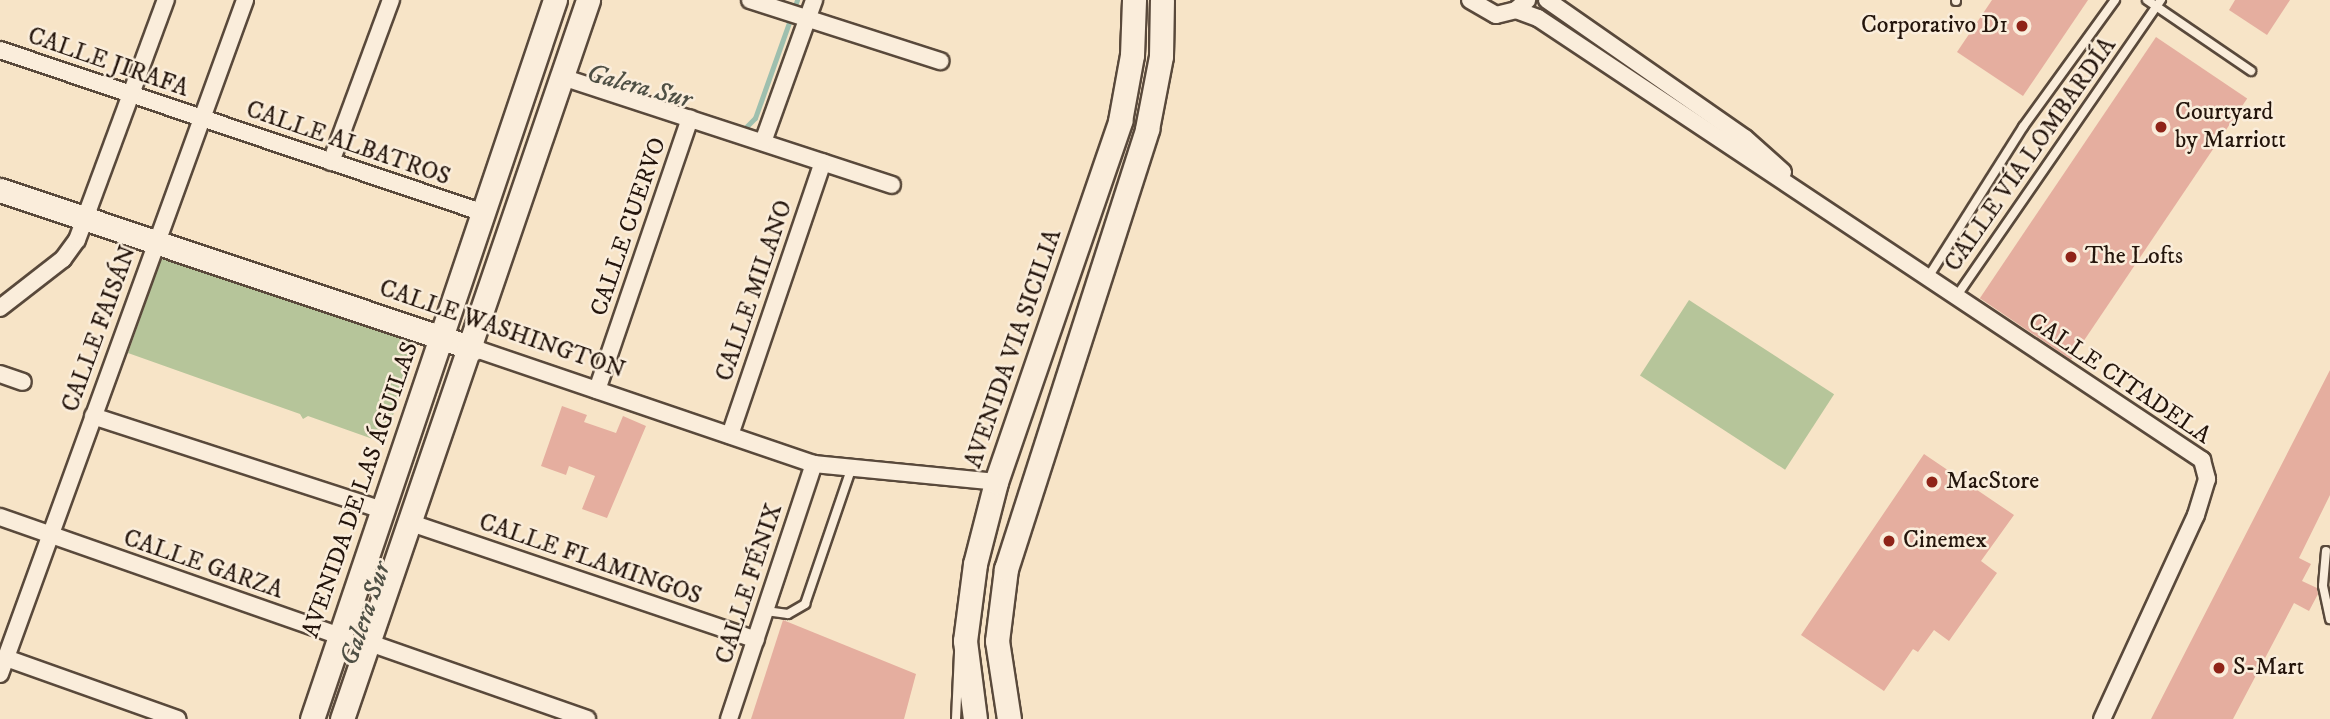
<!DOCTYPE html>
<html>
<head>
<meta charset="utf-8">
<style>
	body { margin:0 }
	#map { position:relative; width:2330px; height:719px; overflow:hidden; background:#f7e4c7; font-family:"IM FELL DW Pica",serif }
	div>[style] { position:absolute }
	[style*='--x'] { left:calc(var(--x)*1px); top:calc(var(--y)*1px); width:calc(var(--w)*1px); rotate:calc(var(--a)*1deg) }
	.green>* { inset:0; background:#b6c59a; transform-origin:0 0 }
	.stream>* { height:5px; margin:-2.5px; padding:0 2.5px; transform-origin:2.5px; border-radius:2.5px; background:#9ebfae }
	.building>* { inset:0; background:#e5ae9f; transform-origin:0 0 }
	.roads { filter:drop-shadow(2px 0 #59493b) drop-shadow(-2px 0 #59493b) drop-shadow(0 2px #59493b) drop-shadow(0 -2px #59493b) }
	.lane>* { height:8px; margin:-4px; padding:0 4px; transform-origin:4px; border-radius:4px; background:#faeddb }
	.street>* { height:16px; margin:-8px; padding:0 8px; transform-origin:8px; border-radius:8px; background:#faeddb }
	.secondary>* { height:23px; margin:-11.5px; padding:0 11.5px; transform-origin:11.5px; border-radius:11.5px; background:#faeddb }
	.dots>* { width:19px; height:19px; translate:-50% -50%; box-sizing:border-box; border:4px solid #faeddb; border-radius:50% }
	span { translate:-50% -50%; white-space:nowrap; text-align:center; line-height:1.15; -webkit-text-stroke:5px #faeddb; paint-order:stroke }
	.poi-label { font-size:24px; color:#24150c }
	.right { translate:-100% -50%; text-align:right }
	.left { translate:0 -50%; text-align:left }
	.street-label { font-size:24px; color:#24150c }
	.water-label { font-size:26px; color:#4f5045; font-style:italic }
</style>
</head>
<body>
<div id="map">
	<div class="green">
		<div style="clip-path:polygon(163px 254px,418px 339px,384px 443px,308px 416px,303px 419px,300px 414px,128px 353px)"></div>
		<div style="left:1689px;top:300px;width:173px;height:90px;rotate:33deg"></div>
	</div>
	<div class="stream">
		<div style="--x:737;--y:128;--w:8;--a:0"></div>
		<div style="--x:745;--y:128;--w:14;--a:-45"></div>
		<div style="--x:755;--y:118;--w:125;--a:-70.4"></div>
	</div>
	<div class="building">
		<div style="clip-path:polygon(1992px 0,2088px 0,2023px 96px,1957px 52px)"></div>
		<div style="clip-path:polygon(2235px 0,2290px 0,2267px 35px,2229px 10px)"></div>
		<div style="left:2156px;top:37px;width:110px;height:315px;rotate:34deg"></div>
		<div style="clip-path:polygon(2330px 370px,2330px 495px,2299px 558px,2311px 564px,2302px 581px,2317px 588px,2318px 594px,2309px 611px,2294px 603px,2233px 719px,2151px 719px)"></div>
		<div style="clip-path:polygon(562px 406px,587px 415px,584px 422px,616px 433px,623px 416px,646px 426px,607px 518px,582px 509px,595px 476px,569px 466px,566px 475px,541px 466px)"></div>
		<div style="clip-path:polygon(1924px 454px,2014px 515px,1981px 561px,1997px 573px,1949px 641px,1934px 630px,1918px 652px,1913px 649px,1884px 691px,1801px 635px)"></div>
		<div style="clip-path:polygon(783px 620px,916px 674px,904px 719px,751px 719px)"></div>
	</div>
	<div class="roads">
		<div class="lane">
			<div style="--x:2147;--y:0;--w:126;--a:34.3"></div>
			<div style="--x:1956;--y:1;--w:1;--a:-90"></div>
			<div style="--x:1927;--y:279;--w:180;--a:-57.7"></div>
			<div style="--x:2023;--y:127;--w:157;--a:-54.1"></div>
			<div style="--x:1956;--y:297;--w:361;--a:-55.4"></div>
			<div style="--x:2326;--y:551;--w:35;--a:95"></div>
			<div style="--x:2323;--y:586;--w:34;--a:78"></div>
			<div style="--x:766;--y:611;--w:22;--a:8"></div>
			<div style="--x:788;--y:614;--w:20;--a:-30"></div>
			<div style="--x:805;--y:604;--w:142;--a:-71.1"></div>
			<div style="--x:956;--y:719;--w:67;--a:-87.4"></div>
		</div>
		<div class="street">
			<div style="--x:750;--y:0;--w:200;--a:17.8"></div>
			<div style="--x:1470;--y:0;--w:30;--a:30"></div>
			<div style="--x:1496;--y:15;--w:21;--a:-14"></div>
			<div style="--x:1516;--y:10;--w:15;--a:-42"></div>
			<div style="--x:1547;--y:0;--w:241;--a:34.9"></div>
			<div style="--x:1745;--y:138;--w:51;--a:41.8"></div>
			<div style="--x:1516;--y:10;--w:23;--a:20"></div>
			<div style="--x:1538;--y:18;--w:798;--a:33.65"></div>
			<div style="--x:2202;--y:460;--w:20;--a:75"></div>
			<div style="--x:2207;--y:479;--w:38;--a:107"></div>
			<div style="--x:2196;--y:515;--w:225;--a:114.7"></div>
			<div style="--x:0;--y:50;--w:508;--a:18.61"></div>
			<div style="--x:562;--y:77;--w:347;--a:18.1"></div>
			<div style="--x:763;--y:142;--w:151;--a:-70.2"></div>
			<div style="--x:331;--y:162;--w:173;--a:-69.7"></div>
			<div style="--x:0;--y:308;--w:80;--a:-37.9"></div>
			<div style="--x:63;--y:259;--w:24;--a:-54"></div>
			<div style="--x:77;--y:240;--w:256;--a:-69.7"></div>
			<div style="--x:473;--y:348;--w:360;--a:18.8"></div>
			<div style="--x:814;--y:464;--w:183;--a:5.6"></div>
			<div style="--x:0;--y:374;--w:24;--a:19"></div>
			<div style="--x:597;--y:390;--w:287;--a:-71.1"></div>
			<div style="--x:93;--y:416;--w:304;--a:18"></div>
			<div style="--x:730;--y:435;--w:288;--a:-71.2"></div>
			<div style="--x:0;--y:517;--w:360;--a:19.3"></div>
			<div style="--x:411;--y:523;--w:364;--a:18.7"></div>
			<div style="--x:370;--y:643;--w:230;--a:19.3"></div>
			<div style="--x:6;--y:658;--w:182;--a:19.6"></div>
			<div style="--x:0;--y:674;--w:717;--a:-70.02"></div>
			<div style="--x:729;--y:719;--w:269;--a:-71.6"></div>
		</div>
		<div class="secondary">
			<div style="--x:0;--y:190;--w:499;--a:18.5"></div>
			<div style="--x:312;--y:719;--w:759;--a:-71.33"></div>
			<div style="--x:342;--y:719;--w:760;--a:-71.11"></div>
			<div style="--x:975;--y:719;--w:79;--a:-97.3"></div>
			<div style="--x:965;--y:641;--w:78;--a:-82.6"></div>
			<div style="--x:975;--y:564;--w:85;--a:-75.6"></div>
			<div style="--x:996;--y:482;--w:382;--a:-71"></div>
			<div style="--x:1120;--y:121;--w:67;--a:-79.7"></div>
			<div style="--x:1132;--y:55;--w:55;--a:-87.9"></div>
			<div style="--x:1009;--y:719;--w:79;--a:-98.7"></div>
			<div style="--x:997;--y:641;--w:73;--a:-82.9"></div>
			<div style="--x:1006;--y:569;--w:462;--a:-72.2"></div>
			<div style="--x:1147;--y:129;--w:74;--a:-79.1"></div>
			<div style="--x:1161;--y:56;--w:56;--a:-89"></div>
		</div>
	</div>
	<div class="dots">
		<div style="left:2022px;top:26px;background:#8f2418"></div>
		<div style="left:2161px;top:127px;background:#8f2418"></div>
		<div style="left:2071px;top:257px;background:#8f2418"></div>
		<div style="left:1932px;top:482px;background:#8f2418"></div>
		<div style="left:1889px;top:541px;background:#8f2418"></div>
		<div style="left:2219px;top:668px;background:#8f2418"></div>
	</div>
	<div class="poi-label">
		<span class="right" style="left:2008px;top:26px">Corporativo D1</span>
		<span class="left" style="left:2175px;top:127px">Courtyard<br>by Marriott</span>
		<span class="left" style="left:2085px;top:257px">The Lofts</span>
		<span class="left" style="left:1946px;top:482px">MacStore</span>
		<span class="left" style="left:1903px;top:541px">Cinemex</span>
		<span class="left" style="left:2233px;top:668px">S-Mart</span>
	</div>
	<div class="street-label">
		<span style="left:108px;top:63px;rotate:19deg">CALLE JIRAFA</span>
		<span style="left:348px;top:144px;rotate:19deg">CALLE ALBATROS</span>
		<span style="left:2031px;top:155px;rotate:-55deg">CALLE VÍA LOMBARDÍA</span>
		<span style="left:629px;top:227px;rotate:-71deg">CALLE CUERVO</span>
		<span style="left:755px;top:291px;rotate:-71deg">CALLE MILANO</span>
		<span style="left:100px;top:329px;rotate:-70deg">CALLE FAISÁN</span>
		<span style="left:502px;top:330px;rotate:19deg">CALLE WASHINGTON</span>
		<span style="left:1014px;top:349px;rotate:-71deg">AVENIDA VIA SICILIA</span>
		<span style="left:2119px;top:379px;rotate:34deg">CALLE CITADELA</span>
		<span style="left:361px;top:490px;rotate:-71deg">AVENIDA DE LAS ÁGUILAS</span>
		<span style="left:590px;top:560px;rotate:19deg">CALLE FLAMINGOS</span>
		<span style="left:203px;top:565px;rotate:19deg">CALLE GARZA</span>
		<span style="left:750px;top:584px;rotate:-72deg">CALLE FÉNIX</span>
	</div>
	<div class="water-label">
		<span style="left:639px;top:87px;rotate:15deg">Galera Sur</span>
		<span style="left:366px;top:614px;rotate:-71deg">Galera Sur</span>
	</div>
</div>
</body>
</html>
